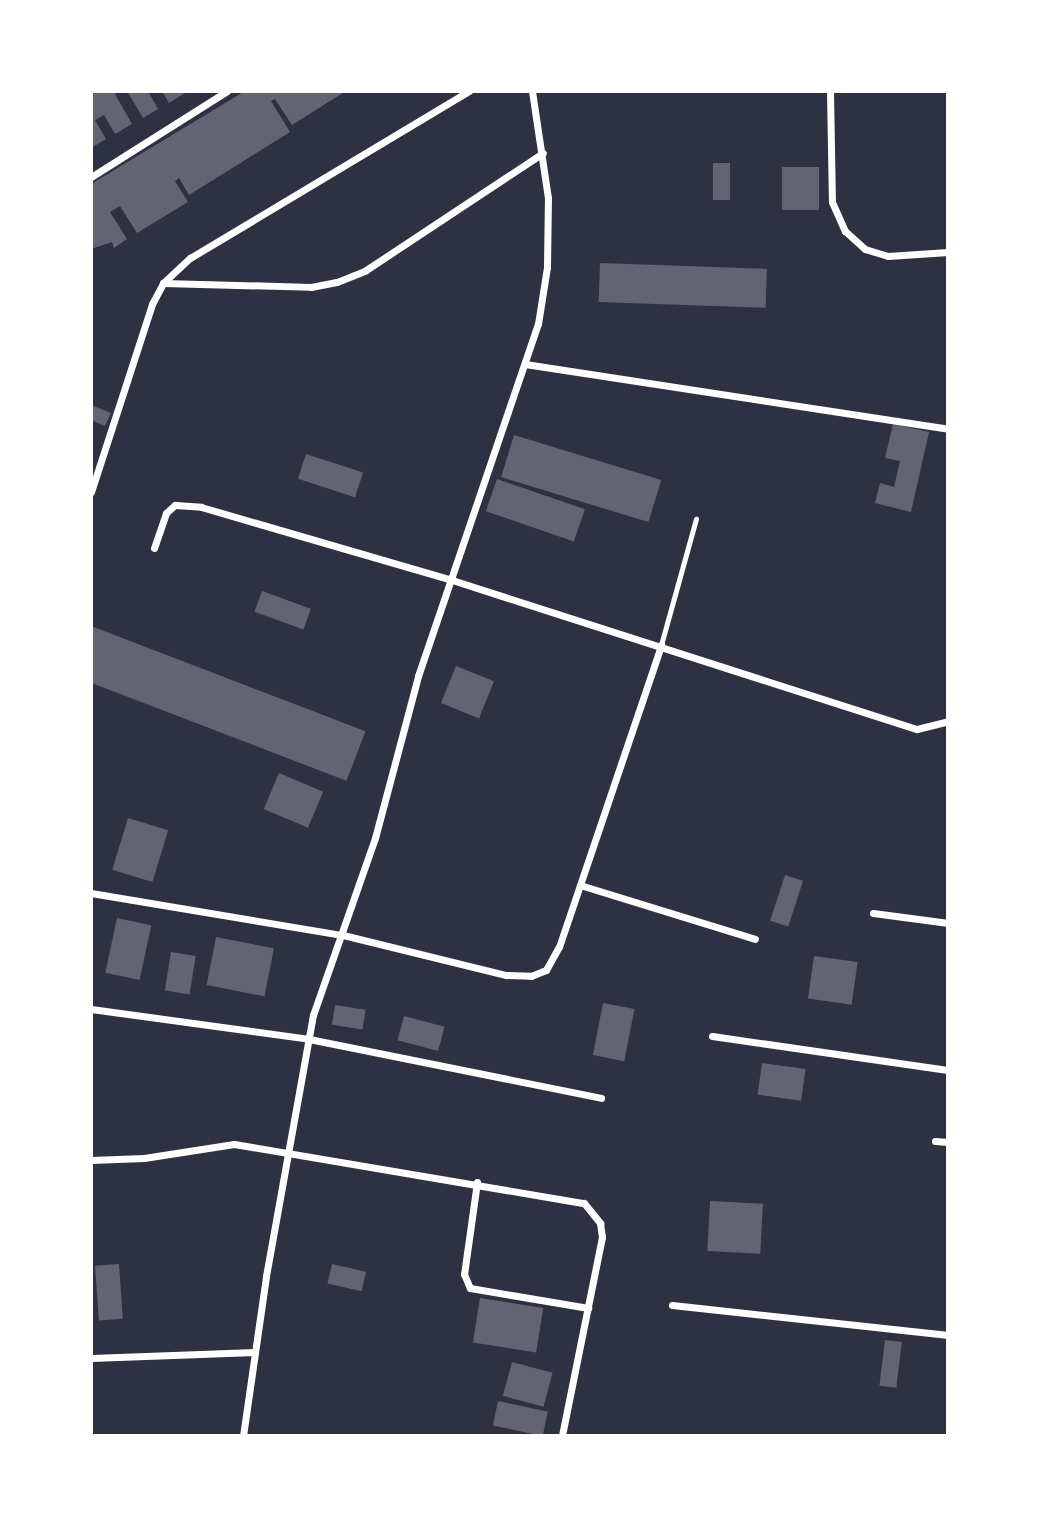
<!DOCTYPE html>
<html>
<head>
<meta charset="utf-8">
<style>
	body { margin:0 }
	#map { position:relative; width:1039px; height:1527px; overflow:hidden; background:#2d3142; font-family:Overpass,sans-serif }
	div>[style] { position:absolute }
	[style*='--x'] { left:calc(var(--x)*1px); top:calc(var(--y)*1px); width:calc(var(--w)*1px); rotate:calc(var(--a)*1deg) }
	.building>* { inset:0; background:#626471; transform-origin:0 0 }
	.service>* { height:5px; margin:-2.5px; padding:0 2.5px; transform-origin:2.5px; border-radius:2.5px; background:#fff }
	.minor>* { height:7px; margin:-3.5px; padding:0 3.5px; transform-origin:3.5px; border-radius:3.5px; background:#fff }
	span { translate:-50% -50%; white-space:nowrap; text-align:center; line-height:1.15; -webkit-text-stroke:5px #fff; paint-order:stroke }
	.frame { position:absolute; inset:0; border:93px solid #fff; pointer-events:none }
</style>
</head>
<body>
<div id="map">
	<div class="building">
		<div style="clip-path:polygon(91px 91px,121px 91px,115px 94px,132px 124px,115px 134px,104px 115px,95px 120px,106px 139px,91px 148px)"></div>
		<div style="clip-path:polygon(127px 91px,148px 91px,158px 109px,143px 118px)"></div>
		<div style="clip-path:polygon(162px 91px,184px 91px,185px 93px,169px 103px)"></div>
		<div style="clip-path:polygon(245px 91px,346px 91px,292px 125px,275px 99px,271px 101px,290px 132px,189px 195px,179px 178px,175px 181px,188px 202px,137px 233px,120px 206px,110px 212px,127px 239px,114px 248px,112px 242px,91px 249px,91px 184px)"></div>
		<div style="left:713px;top:163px;width:17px;height:37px"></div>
		<div style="left:782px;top:167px;width:37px;height:43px"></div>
		<div style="left:600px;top:263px;width:167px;height:39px;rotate:2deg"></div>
		<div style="clip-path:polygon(91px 405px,111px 413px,105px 426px,91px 420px)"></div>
		<div style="clip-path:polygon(893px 424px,929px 432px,911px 512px,875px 503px,880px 483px,894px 487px,900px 461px,885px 458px)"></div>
		<div style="left:514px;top:435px;width:154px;height:44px;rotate:17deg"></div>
		<div style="left:306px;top:454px;width:60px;height:26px;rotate:18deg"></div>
		<div style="left:497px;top:479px;width:93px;height:34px;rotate:19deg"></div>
		<div style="left:262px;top:591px;width:52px;height:22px;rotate:20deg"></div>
		<div style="left:91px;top:626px;width:294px;height:53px;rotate:21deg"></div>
		<div style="left:456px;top:666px;width:41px;height:40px;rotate:22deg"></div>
		<div style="left:279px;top:773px;width:48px;height:39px;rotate:23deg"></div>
		<div style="left:128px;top:818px;width:42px;height:54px;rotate:17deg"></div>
		<div style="left:785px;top:875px;width:19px;height:48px;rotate:18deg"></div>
		<div style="left:117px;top:918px;width:35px;height:56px;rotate:12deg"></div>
		<div style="left:216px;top:937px;width:59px;height:49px;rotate:11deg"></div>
		<div style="left:171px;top:952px;width:25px;height:39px;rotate:9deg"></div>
		<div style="left:814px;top:956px;width:44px;height:43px;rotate:8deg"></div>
		<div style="left:603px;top:1003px;width:32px;height:53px;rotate:11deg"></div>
		<div style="left:335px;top:1005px;width:31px;height:20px;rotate:9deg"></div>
		<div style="left:404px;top:1016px;width:42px;height:25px;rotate:15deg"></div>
		<div style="left:762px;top:1063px;width:44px;height:32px;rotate:8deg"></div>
		<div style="left:710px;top:1201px;width:53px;height:50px;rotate:3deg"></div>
		<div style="left:119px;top:1264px;width:55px;height:24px;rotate:86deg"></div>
		<div style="left:332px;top:1264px;width:35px;height:20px;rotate:13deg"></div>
		<div style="left:480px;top:1298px;width:64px;height:45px;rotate:9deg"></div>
		<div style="left:885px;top:1340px;width:17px;height:46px;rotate:7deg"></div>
		<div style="left:512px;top:1362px;width:42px;height:35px;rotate:15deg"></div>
		<div style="left:498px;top:1401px;width:51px;height:25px;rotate:12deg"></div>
	</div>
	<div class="service">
		<div style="--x:661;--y:645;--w:131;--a:-74.5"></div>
	</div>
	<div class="minor">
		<div style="--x:830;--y:91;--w:111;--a:89"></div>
		<div style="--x:832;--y:202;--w:32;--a:66"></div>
		<div style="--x:845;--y:231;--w:27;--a:42"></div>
		<div style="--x:865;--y:249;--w:24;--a:17"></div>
		<div style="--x:888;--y:256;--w:60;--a:-3.8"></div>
		<div style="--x:91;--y:177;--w:161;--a:-32.3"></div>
		<div style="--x:163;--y:283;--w:148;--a:1.5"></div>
		<div style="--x:311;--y:287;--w:26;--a:-11"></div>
		<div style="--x:337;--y:282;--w:31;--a:-22"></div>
		<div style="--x:366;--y:270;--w:212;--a:-33.5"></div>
		<div style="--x:525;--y:364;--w:428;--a:8.7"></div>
		<div style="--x:91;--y:492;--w:198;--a:-72"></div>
		<div style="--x:152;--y:304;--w:24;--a:-62"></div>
		<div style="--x:163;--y:283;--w:37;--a:-43"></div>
		<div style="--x:190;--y:258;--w:325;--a:-30.9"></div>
		<div style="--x:154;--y:548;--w:37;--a:-71"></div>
		<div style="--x:166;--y:513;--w:12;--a:-42"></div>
		<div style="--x:175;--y:505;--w:26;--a:4"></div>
		<div style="--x:201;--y:507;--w:261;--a:16.2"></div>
		<div style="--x:452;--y:580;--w:488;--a:17.8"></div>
		<div style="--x:917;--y:729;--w:32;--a:-14"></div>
		<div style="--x:580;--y:885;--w:183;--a:17.1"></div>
		<div style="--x:91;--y:893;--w:255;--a:9.5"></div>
		<div style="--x:343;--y:935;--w:168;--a:13.8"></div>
		<div style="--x:506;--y:975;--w:25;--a:2"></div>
		<div style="--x:531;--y:976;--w:16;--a:-22"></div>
		<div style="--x:546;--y:970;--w:26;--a:-61"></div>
		<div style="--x:559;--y:947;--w:319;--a:-71.3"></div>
		<div style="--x:873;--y:913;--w:76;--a:7.6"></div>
		<div style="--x:91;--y:1009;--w:220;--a:7.8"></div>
		<div style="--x:309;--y:1039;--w:298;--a:11.4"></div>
		<div style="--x:712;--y:1036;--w:238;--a:8.2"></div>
		<div style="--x:935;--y:1141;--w:13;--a:4"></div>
		<div style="--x:91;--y:1160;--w:53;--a:-2.2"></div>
		<div style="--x:144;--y:1158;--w:91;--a:-8.8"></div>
		<div style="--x:234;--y:1144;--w:355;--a:9.6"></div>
		<div style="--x:584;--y:1203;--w:26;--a:51"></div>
		<div style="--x:600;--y:1223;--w:14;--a:82"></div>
		<div style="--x:602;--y:1237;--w:203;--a:101.4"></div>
		<div style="--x:477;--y:1182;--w:93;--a:98"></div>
		<div style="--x:464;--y:1274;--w:15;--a:67"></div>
		<div style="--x:470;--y:1288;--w:120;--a:9.6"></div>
		<div style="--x:672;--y:1305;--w:278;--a:6.2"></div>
		<div style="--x:91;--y:1358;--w:164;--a:-2.1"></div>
		<div style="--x:243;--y:1436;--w:162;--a:-81.8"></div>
		<div style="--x:266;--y:1276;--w:265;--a:-79.8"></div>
		<div style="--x:313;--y:1015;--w:188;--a:-70.7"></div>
		<div style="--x:375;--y:838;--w:168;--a:-75.1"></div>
		<div style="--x:418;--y:676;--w:372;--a:-71.2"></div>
		<div style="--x:538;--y:324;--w:58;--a:-81"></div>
		<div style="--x:547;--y:267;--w:69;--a:-89.2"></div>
		<div style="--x:548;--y:198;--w:108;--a:-98.5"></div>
	</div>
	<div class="frame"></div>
</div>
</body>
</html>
